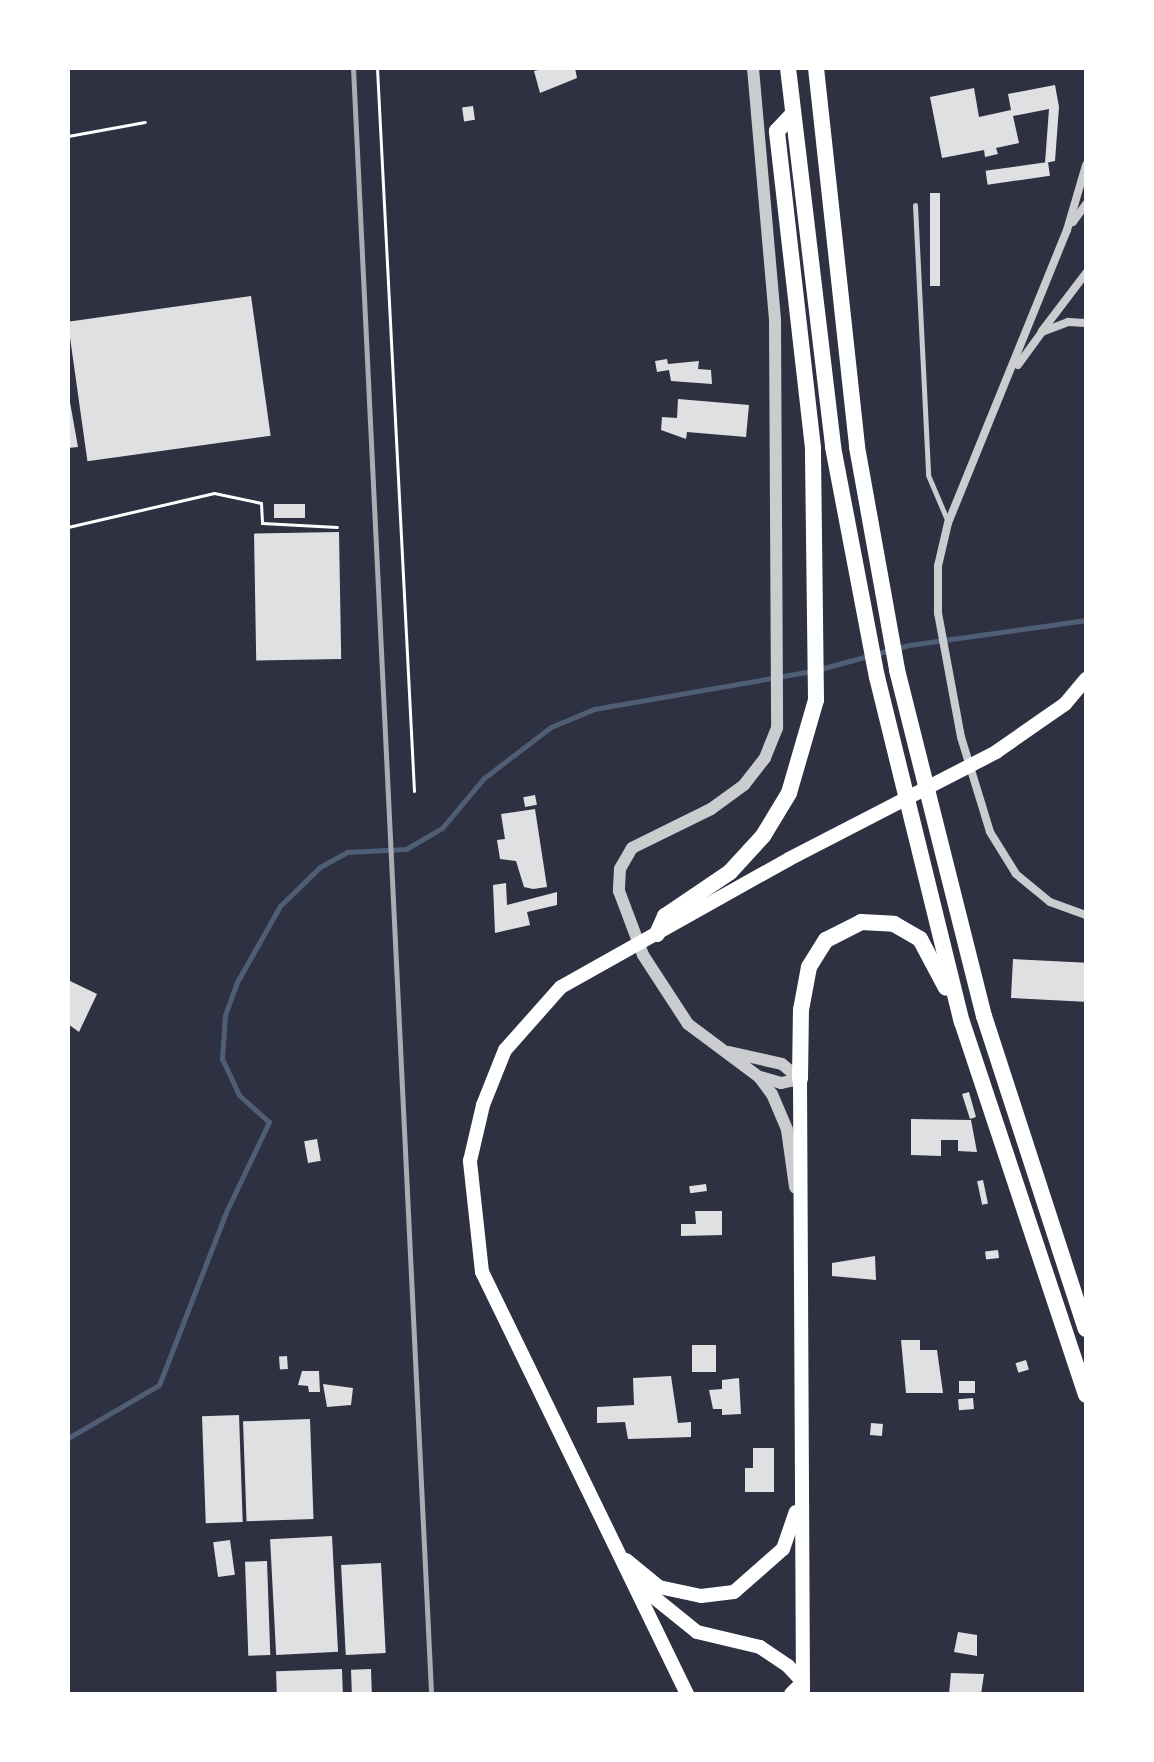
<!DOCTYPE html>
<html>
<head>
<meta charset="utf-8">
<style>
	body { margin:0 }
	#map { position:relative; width:1154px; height:1762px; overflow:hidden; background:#2d3142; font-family:Roboto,sans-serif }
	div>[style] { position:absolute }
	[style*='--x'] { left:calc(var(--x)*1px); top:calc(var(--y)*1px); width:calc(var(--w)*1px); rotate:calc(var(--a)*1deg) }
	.stream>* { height:5px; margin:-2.5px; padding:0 2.5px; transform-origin:2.5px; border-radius:2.5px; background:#4f5d75 }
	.building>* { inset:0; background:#e0e0e3; transform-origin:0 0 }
	.path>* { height:3px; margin:-1.5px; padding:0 1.5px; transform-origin:1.5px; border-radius:1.5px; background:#fff }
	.service>* { height:5px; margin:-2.5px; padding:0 2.5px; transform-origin:2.5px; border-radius:2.5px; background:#caccd0 }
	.minor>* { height:8px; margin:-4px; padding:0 4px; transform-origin:4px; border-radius:4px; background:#caccd0 }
	.tertiary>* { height:12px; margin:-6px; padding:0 6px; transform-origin:6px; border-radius:6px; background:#caccd0 }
	.secondary>* { height:14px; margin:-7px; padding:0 7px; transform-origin:7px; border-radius:7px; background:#fff }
	.trunk>* { height:16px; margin:-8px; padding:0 8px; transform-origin:8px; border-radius:8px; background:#fff }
	.rail>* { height:5px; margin:-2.5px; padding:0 2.5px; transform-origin:2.5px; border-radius:2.5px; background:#abadb3 }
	span { translate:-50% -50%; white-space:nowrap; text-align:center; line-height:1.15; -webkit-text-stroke:6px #fff; paint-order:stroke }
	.frame { position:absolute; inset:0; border:70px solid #fff; pointer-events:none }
</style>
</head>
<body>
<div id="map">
	<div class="stream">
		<div style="--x:820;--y:669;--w:92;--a:-15.1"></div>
		<div style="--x:909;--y:645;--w:179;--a:-8"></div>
		<div style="--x:68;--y:1438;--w:105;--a:-30.2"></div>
		<div style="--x:159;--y:1385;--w:188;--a:-68.8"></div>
		<div style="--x:227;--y:1210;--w:98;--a:-64.5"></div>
		<div style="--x:269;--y:1122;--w:40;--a:-138"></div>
		<div style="--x:239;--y:1095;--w:40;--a:-115"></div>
		<div style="--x:222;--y:1059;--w:44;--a:-86.1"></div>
		<div style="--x:225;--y:1015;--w:35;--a:-70"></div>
		<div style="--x:237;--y:982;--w:87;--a:-60.5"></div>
		<div style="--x:280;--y:906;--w:56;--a:-44.3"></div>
		<div style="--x:320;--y:867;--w:31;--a:-29"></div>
		<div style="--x:347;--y:852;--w:59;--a:-2.9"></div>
		<div style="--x:406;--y:849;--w:42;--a:-30.3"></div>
		<div style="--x:442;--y:828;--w:65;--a:-50"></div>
		<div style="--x:484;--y:778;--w:84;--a:-37.3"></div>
		<div style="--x:551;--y:727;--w:47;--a:-22.7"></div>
		<div style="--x:594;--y:709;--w:220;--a:-9.9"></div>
	</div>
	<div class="building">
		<div style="clip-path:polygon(547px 68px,575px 68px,577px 78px,540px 93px,534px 71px)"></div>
		<div style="clip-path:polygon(1055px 85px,1059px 107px,1055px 161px,1045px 163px,1049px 109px,1013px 116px,1019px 143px,996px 148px,998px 154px,985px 157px,984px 150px,942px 158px,930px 97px,974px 88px,979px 117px,1011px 110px,1008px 94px)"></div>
		<div style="left:473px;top:106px;width:14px;height:11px;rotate:82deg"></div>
		<div style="left:1048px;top:162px;width:14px;height:63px;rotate:82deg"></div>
		<div style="left:930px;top:193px;width:10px;height:93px"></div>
		<div style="left:251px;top:296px;width:141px;height:185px;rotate:82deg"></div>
		<div style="clip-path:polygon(667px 359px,668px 364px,699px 361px,698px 369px,711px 370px,712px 384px,671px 381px,669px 370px,657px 372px,655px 361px)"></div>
		<div style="clip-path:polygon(68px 391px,78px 447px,68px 448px)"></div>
		<div style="clip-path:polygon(678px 399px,749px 405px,746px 437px,687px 432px,686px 439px,661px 430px,662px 417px,677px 418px)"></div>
		<div style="left:274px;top:504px;width:31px;height:14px"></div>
		<div style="left:339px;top:532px;width:127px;height:85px;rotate:89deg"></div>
		<div style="left:535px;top:795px;width:10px;height:12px;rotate:79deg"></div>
		<div style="clip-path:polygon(535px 809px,547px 887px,533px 889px,524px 887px,516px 861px,500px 859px,497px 840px,505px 839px,501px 814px)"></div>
		<div style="clip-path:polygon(506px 883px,507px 905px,557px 892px,557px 905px,527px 912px,530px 925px,495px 933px,493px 885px)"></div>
		<div style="left:1013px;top:959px;width:73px;height:39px;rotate:3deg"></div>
		<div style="clip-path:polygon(68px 980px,97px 994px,79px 1032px,68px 1024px)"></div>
		<div style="clip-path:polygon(969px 1092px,976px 1117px,970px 1119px,962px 1094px)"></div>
		<div style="clip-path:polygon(911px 1119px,971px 1120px,977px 1152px,958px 1151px,958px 1140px,941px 1140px,941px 1156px,911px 1155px)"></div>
		<div style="left:317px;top:1139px;width:22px;height:13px;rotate:80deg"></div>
		<div style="left:983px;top:1180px;width:24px;height:6px;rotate:78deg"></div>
		<div style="left:706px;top:1184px;width:7px;height:17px;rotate:82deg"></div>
		<div style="clip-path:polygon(695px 1211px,722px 1211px,722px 1235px,681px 1236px,681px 1224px,696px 1224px)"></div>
		<div style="left:998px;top:1250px;width:8px;height:13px;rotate:83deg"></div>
		<div style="clip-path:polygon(875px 1256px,876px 1280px,832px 1276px,832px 1263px)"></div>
		<div style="clip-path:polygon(901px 1340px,920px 1340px,920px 1350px,937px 1350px,943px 1393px,906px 1393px)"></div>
		<div style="left:692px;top:1345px;width:24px;height:27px"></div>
		<div style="left:287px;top:1356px;width:13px;height:8px;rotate:86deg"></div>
		<div style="left:1026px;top:1360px;width:10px;height:11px;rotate:73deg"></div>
		<div style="clip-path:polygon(302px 1371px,319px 1371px,320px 1392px,309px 1392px,308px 1386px,298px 1385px)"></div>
		<div style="clip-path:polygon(671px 1376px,678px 1423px,691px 1422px,691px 1437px,628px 1439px,625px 1422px,597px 1423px,597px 1407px,634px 1405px,633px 1378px)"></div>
		<div style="clip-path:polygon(739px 1378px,741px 1414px,722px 1415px,722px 1409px,713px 1409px,709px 1390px,722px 1389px,722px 1380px)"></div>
		<div style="left:959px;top:1381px;width:16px;height:12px"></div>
		<div style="clip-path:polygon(323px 1384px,353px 1388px,351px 1405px,327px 1407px)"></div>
		<div style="left:973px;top:1398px;width:11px;height:15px;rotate:85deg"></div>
		<div style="left:239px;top:1415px;width:107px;height:37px;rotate:88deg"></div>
		<div style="left:310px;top:1419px;width:100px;height:67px;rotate:88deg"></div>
		<div style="left:871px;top:1423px;width:12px;height:12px;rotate:5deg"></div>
		<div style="clip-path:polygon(753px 1448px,774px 1448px,774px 1492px,745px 1492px,745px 1468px,753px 1468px)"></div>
		<div style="left:332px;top:1536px;width:116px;height:62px;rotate:87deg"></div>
		<div style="left:230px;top:1540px;width:35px;height:17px;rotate:82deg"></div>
		<div style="left:267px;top:1561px;width:94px;height:22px;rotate:88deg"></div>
		<div style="left:381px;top:1563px;width:90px;height:40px;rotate:87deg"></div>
		<div style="clip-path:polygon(958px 1632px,977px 1635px,977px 1656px,954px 1652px)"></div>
		<div style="left:342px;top:1669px;width:25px;height:66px;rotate:88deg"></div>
		<div style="left:371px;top:1669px;width:25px;height:20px;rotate:88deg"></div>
		<div style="clip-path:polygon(951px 1673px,984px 1674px,981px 1694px,949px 1694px)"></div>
	</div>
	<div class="path">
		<div style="--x:377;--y:68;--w:724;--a:87.07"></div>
		<div style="--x:68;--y:136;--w:78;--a:-10.3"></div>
		<div style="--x:68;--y:527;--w:150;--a:-13.1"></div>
		<div style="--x:214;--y:493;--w:48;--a:12"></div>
		<div style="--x:261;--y:503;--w:20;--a:87"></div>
		<div style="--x:262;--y:523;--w:75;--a:3.1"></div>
	</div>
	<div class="service">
		<div style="--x:915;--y:205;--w:270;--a:87.2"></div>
		<div style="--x:928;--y:475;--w:51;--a:66.9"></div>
	</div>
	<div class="minor">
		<div style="--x:1086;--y:165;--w:68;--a:106.3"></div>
		<div style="--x:1067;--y:230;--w:316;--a:112.1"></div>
		<div style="--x:948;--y:523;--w:44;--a:103.1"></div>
		<div style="--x:938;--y:566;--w:47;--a:90"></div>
		<div style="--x:938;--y:613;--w:126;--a:79.5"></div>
		<div style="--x:961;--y:737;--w:99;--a:73"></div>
		<div style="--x:990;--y:832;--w:49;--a:58.2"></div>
		<div style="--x:1016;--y:874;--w:44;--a:39.5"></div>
		<div style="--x:1050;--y:902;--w:38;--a:20"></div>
		<div style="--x:1073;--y:222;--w:22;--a:-54"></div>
		<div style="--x:1042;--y:331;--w:73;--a:-52.8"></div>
		<div style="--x:1018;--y:365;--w:41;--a:-54"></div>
		<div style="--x:1042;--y:332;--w:28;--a:-21"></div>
		<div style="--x:1068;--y:322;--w:18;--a:3"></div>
	</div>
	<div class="tertiary">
		<div style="--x:753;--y:68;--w:254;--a:85"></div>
		<div style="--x:775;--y:321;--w:407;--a:89.7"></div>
		<div style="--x:777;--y:728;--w:32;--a:112"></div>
		<div style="--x:765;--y:758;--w:34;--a:128"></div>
		<div style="--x:744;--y:785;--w:41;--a:144"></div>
		<div style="--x:711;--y:809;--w:88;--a:153.7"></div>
		<div style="--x:632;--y:848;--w:24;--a:120"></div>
		<div style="--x:620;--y:869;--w:22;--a:93"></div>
		<div style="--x:619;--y:891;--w:68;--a:69.4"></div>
		<div style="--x:643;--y:955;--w:82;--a:56.9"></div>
		<div style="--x:688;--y:1024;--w:89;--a:36.7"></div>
		<div style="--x:759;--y:1077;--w:21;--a:53"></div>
		<div style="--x:772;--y:1094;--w:39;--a:67"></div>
		<div style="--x:787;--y:1130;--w:58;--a:82"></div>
		<div style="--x:729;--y:1052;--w:54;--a:12.8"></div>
		<div style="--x:782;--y:1064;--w:23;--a:40"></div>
		<div style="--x:760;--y:1077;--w:22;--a:16"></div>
		<div style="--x:781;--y:1083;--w:19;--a:-12"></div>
	</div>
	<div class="secondary">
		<div style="--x:800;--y:1079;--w:615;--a:89.72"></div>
		<div style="--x:626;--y:1560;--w:43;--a:39.3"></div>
		<div style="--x:659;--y:1587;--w:43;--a:12.1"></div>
		<div style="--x:701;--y:1596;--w:33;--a:-7"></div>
		<div style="--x:734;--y:1592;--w:65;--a:-41.3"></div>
		<div style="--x:783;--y:1549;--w:39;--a:-71"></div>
		<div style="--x:640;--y:1586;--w:73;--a:38.9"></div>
		<div style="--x:697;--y:1632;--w:65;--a:13.4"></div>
		<div style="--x:760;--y:1647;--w:34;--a:34"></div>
		<div style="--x:788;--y:1666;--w:22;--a:47"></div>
		<div style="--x:803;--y:1682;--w:17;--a:135"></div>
		<div style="--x:687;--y:1694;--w:469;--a:-115.9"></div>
		<div style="--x:482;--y:1272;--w:112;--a:-96.2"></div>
		<div style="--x:470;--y:1161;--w:57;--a:-76.9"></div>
		<div style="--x:483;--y:1105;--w:59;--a:-68.2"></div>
		<div style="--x:505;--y:1050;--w:84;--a:-48.4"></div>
		<div style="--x:561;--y:987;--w:261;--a:-29.3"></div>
		<div style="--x:789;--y:859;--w:233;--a:-27.3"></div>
		<div style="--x:996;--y:752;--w:84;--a:-34.8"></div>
		<div style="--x:1065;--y:704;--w:33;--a:-50"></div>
	</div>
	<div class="trunk">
		<div style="--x:788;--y:68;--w:382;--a:83.2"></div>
		<div style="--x:833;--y:447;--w:234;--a:79.2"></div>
		<div style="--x:877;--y:677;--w:355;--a:76.2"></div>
		<div style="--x:962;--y:1022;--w:393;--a:71.6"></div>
		<div style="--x:816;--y:68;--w:381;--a:83.8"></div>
		<div style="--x:857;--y:447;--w:227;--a:79.8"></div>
		<div style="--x:897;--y:670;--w:357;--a:75.9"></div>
		<div style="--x:984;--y:1016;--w:329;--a:72"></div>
		<div style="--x:657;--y:934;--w:20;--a:-66"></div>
		<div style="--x:665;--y:916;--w:78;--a:-34.1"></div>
		<div style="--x:730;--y:872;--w:49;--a:-47.5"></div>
		<div style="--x:763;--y:836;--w:50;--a:-58.8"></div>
		<div style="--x:789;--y:793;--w:97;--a:-73.8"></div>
		<div style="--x:816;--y:700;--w:252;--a:-90.7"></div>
		<div style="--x:813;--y:448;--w:319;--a:-96.5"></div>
		<div style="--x:777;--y:131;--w:21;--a:-47"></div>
		<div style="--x:800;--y:1079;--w:69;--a:-89.2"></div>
		<div style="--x:801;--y:1010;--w:44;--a:-79.5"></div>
		<div style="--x:809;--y:967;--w:32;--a:-58"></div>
		<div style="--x:826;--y:940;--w:39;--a:-27"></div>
		<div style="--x:861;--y:922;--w:33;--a:3"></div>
		<div style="--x:894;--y:924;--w:30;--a:30"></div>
		<div style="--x:920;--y:939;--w:55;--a:62"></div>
	</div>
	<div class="rail">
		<div style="--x:353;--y:68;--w:1628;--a:87.25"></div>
	</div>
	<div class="frame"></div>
</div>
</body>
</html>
